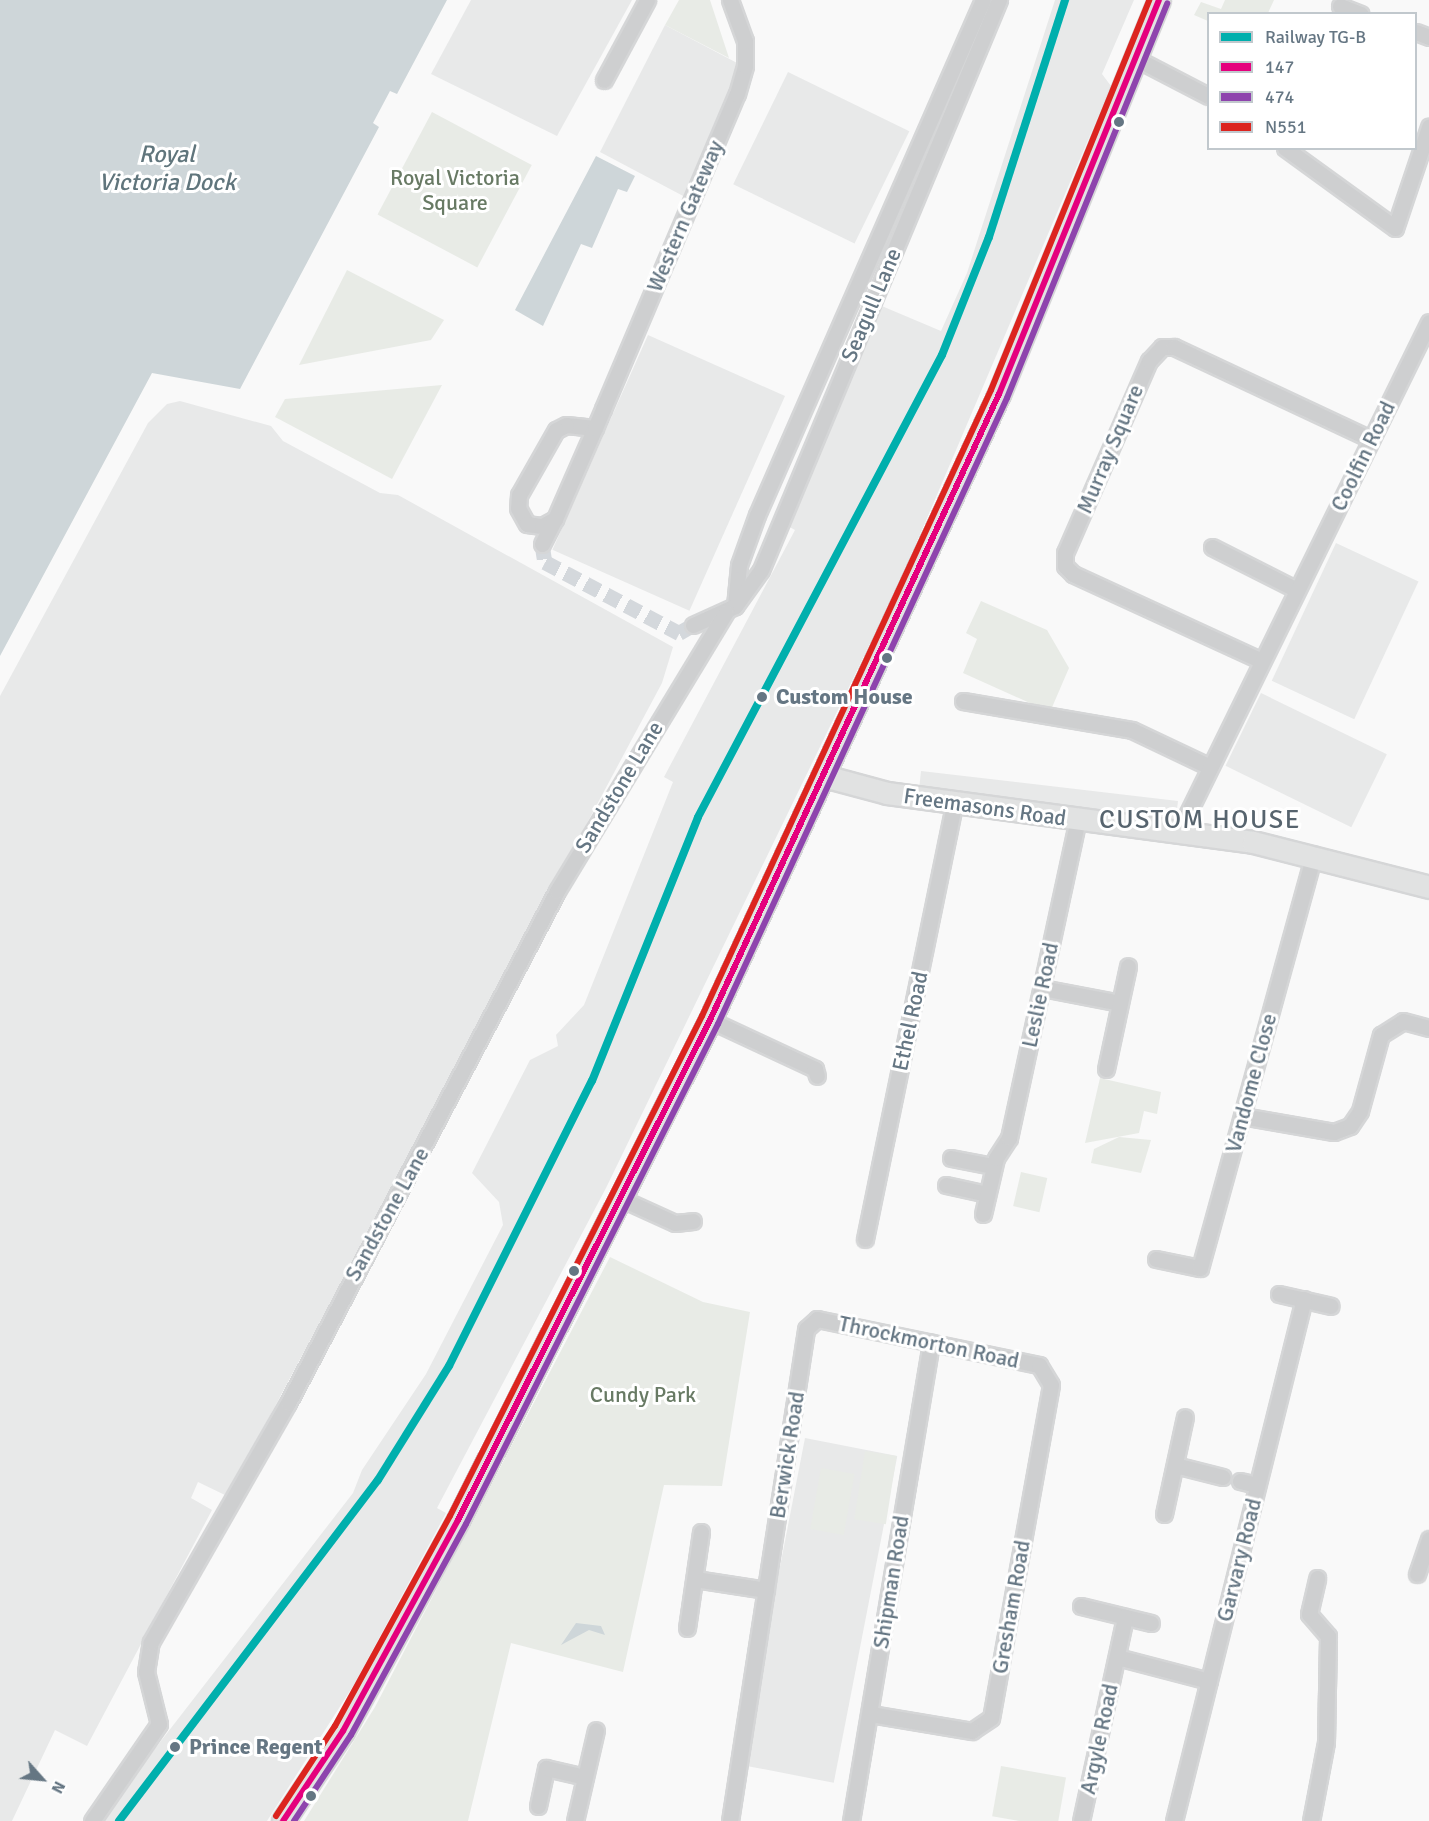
<!DOCTYPE html>
<html>
<head>
<meta charset="utf-8">
<style>
	body { margin:0 }
	#map { position:relative; width:1429px; height:1821px; overflow:hidden; background:#f9f9f9; font-family:Signika,sans-serif }
	div>[style] { position:absolute }
	[style*='--x'] { left:calc(var(--x)*1px); top:calc(var(--y)*1px); width:calc(var(--w)*1px); rotate:calc(var(--a)*1deg) }
	.built>* { inset:0; background:#e8e9e9; transform-origin:0 0 }
	.green>* { inset:0; background:#e8ebe6; transform-origin:0 0 }
	.water>* { inset:0; background:#ced6d9 }
	.street-tunnel>* { height:15px; margin-top:-7.5px; transform-origin:0; background:repeating-linear-gradient(90deg,#d4d8dc 0 15px,transparent 0 23px) }
	.roads { filter:drop-shadow(2px 0 #d5d6d7) drop-shadow(-2px 0 #d5d6d7) drop-shadow(0 2px #d5d6d7) drop-shadow(0 -2px #d5d6d7) }
	.street>* { height:15px; margin:-7.5px; padding:0 7.5px; transform-origin:7.5px; border-radius:7.5px; background:#cecfd0 }
	.secondary>* { height:21px; margin:-10.5px; padding:0 10.5px; transform-origin:10.5px; border-radius:10.5px; background:#e1e2e2 }
	.bus-1>* { height:6px; margin:-3px; padding:0 3px; transform-origin:3px; border-radius:3px; background:#e5007d }
	.bus-2>* { height:6px; margin:-3px; padding:0 3px; transform-origin:3px; border-radius:3px; background:#8e44ad }
	.bus-3>* { height:6px; margin:-3px; padding:0 3px; transform-origin:3px; border-radius:3px; background:#dc241f }
	.rail-1>* { height:8px; margin:-4px; padding:0 4px; transform-origin:4px; border-radius:4px; background:#00afad }
	.dots>* { width:16px; height:16px; translate:-50% -50%; box-sizing:border-box; border:3px solid #fff; border-radius:50% }
	span { translate:-50% -50%; white-space:nowrap; text-align:center; line-height:1.15; -webkit-text-stroke:6px #fff; paint-order:stroke }
	.park-label { font-size:22px; color:#687a64 }
	.street-label { font-size:22px; color:#657683 }
	.stop-label { font-size:22px; color:#657683; font-weight:700 }
	.left { translate:0 -50%; text-align:left }
	.water-label { font-size:24px; color:#60757c; font-style:italic }
	.quarter-label { font-size:26px; color:#57646e; letter-spacing:1.5px }
	.legend { position:absolute; left:1207px; top:12px; width:210px; height:138px; box-sizing:border-box; background:#fff; border:2px solid #c1c8cd; margin:0; padding:8px 10px; list-style:none; font-size:18px; color:#657683 }
	.legend li { display:flex; align-items:center; gap:12px; height:30px }
	.legend b { width:30px; border:2px solid #c1c8cd }
	.north { position:absolute; left:12px; top:1749px; width:60px; height:60px; -webkit-text-stroke:4px #fff; paint-order:stroke; rotate:117deg; font-size:16px; font-weight:700; line-height:24px; text-align:center; color:#657683 }
	.north::after { content:''; display:block; margin:auto; width:21px; height:27px; background:#657683; clip-path:polygon(50% 0,100% 100%,50% 72%,0 100%) }
</style>
</head>
<body>
<div id="map">
	<div class="built">
		<div style="clip-path:polygon(471px 0,632px 0,557px 136px,431px 74px)"></div>
		<div style="clip-path:polygon(1055px 0,1134px 0,1102px 74px,1111px 86px,899px 584px,606px 1188px,437px 1508px,446px 1513px,355px 1683px,267px 1821px,99px 1821px,353px 1493px,362px 1470px,426px 1374px,503px 1225px,499px 1202px,472px 1173px,530px 1060px,558px 1046px,556px 1035px,584px 1005px,673px 782px,664px 777px,795px 530px,784px 524px,877px 304px,941px 331px,967px 273px)"></div>
		<div style="clip-path:polygon(665px 25px,739px 64px,687px 198px,600px 152px)"></div>
		<div style="left:788px;top:72px;width:135px;height:125px;rotate:26deg"></div>
		<div style="left:648px;top:335px;width:150px;height:235px;rotate:24deg"></div>
		<div style="clip-path:polygon(180px 401px,271px 426px,283px 441px,380px 493px,398px 495px,673px 647px,662px 683px,227px 1496px,198px 1482px,191px 1498px,212px 1510px,87px 1746px,55px 1730px,12px 1821px,0 1821px,0 696px,148px 423px,167px 404px)"></div>
		<div style="left:1336px;top:543px;width:91px;height:152px;rotate:25deg"></div>
		<div style="left:1261px;top:693px;width:140px;height:81px;rotate:26deg"></div>
		<div style="clip-path:polygon(921px 771px,1178px 801px,1175px 825px,919px 790px)"></div>
		<div style="left:805px;top:1438px;width:94px;height:333px;rotate:11deg"></div>
	</div>
	<div class="green">
		<div style="clip-path:polygon(679px 0,710px 0,729px 58px,665px 25px)"></div>
		<div style="clip-path:polygon(1225px 0,1274px 0,1268px 13px,1208px 14px,1208px 21px,1194px 15px,1201px 2px,1221px 9px)"></div>
		<div style="left:432px;top:112px;width:113px;height:116px;rotate:28deg"></div>
		<div style="clip-path:polygon(347px 270px,444px 320px,431px 340px,299px 365px)"></div>
		<div style="clip-path:polygon(442px 385px,392px 479px,275px 417px,285px 399px)"></div>
		<div style="clip-path:polygon(981px 601px,1047px 630px,1069px 668px,1050px 712px,963px 673px,977px 639px,966px 633px)"></div>
		<div style="clip-path:polygon(1100px 1078px,1161px 1092px,1157px 1114px,1144px 1111px,1139px 1133px,1085px 1143px)"></div>
		<div style="clip-path:polygon(1119px 1137px,1151px 1140px,1141px 1173px,1091px 1163px,1094px 1149px)"></div>
		<div style="left:1021px;top:1172px;width:27px;height:35px;rotate:13deg"></div>
		<div style="clip-path:polygon(610px 1257px,703px 1302px,750px 1312px,722px 1486px,664px 1485px,623px 1672px,511px 1643px,468px 1821px,304px 1821px,375px 1707px)"></div>
		<div style="left:865px;top:1451px;width:32px;height:69px;rotate:9deg"></div>
		<div style="left:821px;top:1468px;width:34px;height:62px;rotate:10deg"></div>
		<div style="left:1001px;top:1766px;width:66px;height:51px;rotate:10deg"></div>
	</div>
	<div class="water">
		<div style="clip-path:polygon(0 0,447px 0,397px 94px,390px 91px,373px 123px,379px 127px,240px 389px,152px 373px,0 656px)"></div>
		<div style="clip-path:polygon(596px 156px,635px 176px,627px 192px,618px 189px,592px 248px,581px 244px,543px 326px,515px 310px)"></div>
		<div style="clip-path:polygon(576px 1623px,601px 1626px,605px 1635px,589px 1630px,561px 1645px)"></div>
	</div>
	<div class="street-tunnel">
		<div style="--x:542;--y:544;--w:18;--a:81"></div>
		<div style="--x:545;--y:562;--w:152;--a:27.9"></div>
		<div style="--x:679;--y:633;--w:16;--a:-30"></div>
	</div>
	<div class="roads">
		<div class="street">
			<div style="--x:1340;--y:6;--w:22;--a:21"></div>
			<div style="--x:1416;--y:32;--w:14;--a:21"></div>
			<div style="--x:1137;--y:59;--w:80;--a:27.5"></div>
			<div style="--x:604;--y:80;--w:91;--a:-61.7"></div>
			<div style="--x:1285;--y:148;--w:136;--a:36"></div>
			<div style="--x:1395;--y:228;--w:107;--a:-71.4"></div>
			<div style="--x:595;--y:428;--w:29;--a:-174"></div>
			<div style="--x:566;--y:425;--w:11;--a:153"></div>
			<div style="--x:556;--y:430;--w:75;--a:119.6"></div>
			<div style="--x:519;--y:495;--w:13;--a:94"></div>
			<div style="--x:518;--y:508;--w:18;--a:61"></div>
			<div style="--x:527;--y:524;--w:15;--a:8"></div>
			<div style="--x:542;--y:526;--w:15;--a:-28"></div>
			<div style="--x:555;--y:519;--w:99;--a:-66.3"></div>
			<div style="--x:595;--y:428;--w:21;--a:-67"></div>
			<div style="--x:603;--y:409;--w:342;--a:-67"></div>
			<div style="--x:737;--y:94;--w:29;--a:-74"></div>
			<div style="--x:745;--y:66;--w:25;--a:-90"></div>
			<div style="--x:745;--y:41;--w:44;--a:-110.1"></div>
			<div style="--x:542;--y:544;--w:28;--a:-63"></div>
			<div style="--x:1212;--y:547;--w:95;--a:26.8"></div>
			<div style="--x:735;--y:606;--w:41;--a:-84.4"></div>
			<div style="--x:739;--y:565;--w:53;--a:-70.2"></div>
			<div style="--x:757;--y:515;--w:562;--a:-66.31"></div>
			<div style="--x:693;--y:625;--w:46;--a:-24.3"></div>
			<div style="--x:735;--y:606;--w:44;--a:-54.2"></div>
			<div style="--x:761;--y:570;--w:618;--a:-67.34"></div>
			<div style="--x:1262;--y:661;--w:208;--a:-155.3"></div>
			<div style="--x:1073;--y:574;--w:11;--a:-135"></div>
			<div style="--x:1065;--y:566;--w:13;--a:-90"></div>
			<div style="--x:1065;--y:553;--w:210;--a:-66.4"></div>
			<div style="--x:1149;--y:361;--w:19;--a:-47"></div>
			<div style="--x:1162;--y:347;--w:12;--a:0"></div>
			<div style="--x:1174;--y:347;--w:217;--a:25.1"></div>
			<div style="--x:963;--y:701;--w:171;--a:9.7"></div>
			<div style="--x:1132;--y:730;--w:86;--a:25.4"></div>
			<div style="--x:1185;--y:833;--w:18;--a:-84"></div>
			<div style="--x:1187;--y:815;--w:549;--a:-63.85"></div>
			<div style="--x:1042;--y:988;--w:79;--a:10.9"></div>
			<div style="--x:710;--y:1020;--w:116;--a:25"></div>
			<div style="--x:815;--y:1069;--w:7;--a:74"></div>
			<div style="--x:1106;--y:1069;--w:105;--a:-77.9"></div>
			<div style="--x:1242;--y:1116;--w:93;--a:9.9"></div>
			<div style="--x:1334;--y:1132;--w:17;--a:-21"></div>
			<div style="--x:1350;--y:1126;--w:18;--a:-56"></div>
			<div style="--x:1360;--y:1111;--w:79;--a:-74.6"></div>
			<div style="--x:1381;--y:1035;--w:26;--a:-32"></div>
			<div style="--x:1403;--y:1021;--w:27;--a:15"></div>
			<div style="--x:951;--y:1158;--w:43;--a:10.8"></div>
			<div style="--x:946;--y:1185;--w:42;--a:12.4"></div>
			<div style="--x:622;--y:1199;--w:58;--a:24.4"></div>
			<div style="--x:675;--y:1223;--w:18;--a:-6"></div>
			<div style="--x:983;--y:1214;--w:57;--a:-76.9"></div>
			<div style="--x:996;--y:1158;--w:24;--a:-57"></div>
			<div style="--x:1009;--y:1138;--w:326;--a:-77.8"></div>
			<div style="--x:865;--y:1239;--w:446;--a:-78.4"></div>
			<div style="--x:1156;--y:1259;--w:45;--a:11.6"></div>
			<div style="--x:1200;--y:1268;--w:429;--a:-74.6"></div>
			<div style="--x:1279;--y:1294;--w:53;--a:13"></div>
			<div style="--x:1175;--y:1465;--w:49;--a:14.3"></div>
			<div style="--x:1240;--y:1481;--w:17;--a:13"></div>
			<div style="--x:1164;--y:1514;--w:99;--a:-77.8"></div>
			<div style="--x:1417;--y:1574;--w:37;--a:-71"></div>
			<div style="--x:695;--y:1579;--w:72;--a:8.8"></div>
			<div style="--x:1081;--y:1606;--w:72;--a:13.7"></div>
			<div style="--x:687;--y:1628;--w:97;--a:-81.7"></div>
			<div style="--x:1117;--y:1657;--w:95;--a:14.6"></div>
			<div style="--x:538;--y:1806;--w:39;--a:-78"></div>
			<div style="--x:546;--y:1768;--w:40;--a:13"></div>
			<div style="--x:92;--y:1821;--w:118;--a:-55.4"></div>
			<div style="--x:159;--y:1724;--w:54;--a:-104"></div>
			<div style="--x:146;--y:1672;--w:30;--a:-81"></div>
			<div style="--x:151;--y:1642;--w:275;--a:-60.2"></div>
			<div style="--x:288;--y:1403;--w:578;--a:-62.28"></div>
			<div style="--x:557;--y:891;--w:326;--a:-58.8"></div>
			<div style="--x:575;--y:1821;--w:93;--a:-77"></div>
			<div style="--x:730;--y:1821;--w:498;--a:-81.2"></div>
			<div style="--x:806;--y:1329;--w:15;--a:-42"></div>
			<div style="--x:817;--y:1319;--w:227;--a:11.7"></div>
			<div style="--x:1039;--y:1365;--w:23;--a:59"></div>
			<div style="--x:1051;--y:1385;--w:338;--a:100.2"></div>
			<div style="--x:991;--y:1718;--w:23;--a:146"></div>
			<div style="--x:972;--y:1731;--w:103;--a:-170.5"></div>
			<div style="--x:851;--y:1821;--w:485;--a:-80.5"></div>
			<div style="--x:1081;--y:1821;--w:209;--a:-77.8"></div>
			<div style="--x:1174;--y:1821;--w:538;--a:-76.02"></div>
			<div style="--x:1311;--y:1821;--w:80;--a:-79.2"></div>
			<div style="--x:1326;--y:1742;--w:106;--a:-88.9"></div>
			<div style="--x:1328;--y:1636;--w:29;--a:-131"></div>
			<div style="--x:1309;--y:1614;--w:37;--a:-77"></div>
		</div>
		<div class="secondary">
			<div style="--x:824;--y:776;--w:65;--a:15.1"></div>
			<div style="--x:887;--y:793;--w:369;--a:7.6"></div>
			<div style="--x:1253;--y:842;--w:182;--a:14.3"></div>
			<div style="--x:283;--y:1821;--w:108;--a:-56.3"></div>
			<div style="--x:343;--y:1731;--w:240;--a:-61.4"></div>
			<div style="--x:458;--y:1520;--w:560;--a:-63.25"></div>
			<div style="--x:710;--y:1020;--w:689;--a:-65.22"></div>
			<div style="--x:999;--y:394;--w:425;--a:-67.9"></div>
		</div>
	</div>
	<div class="bus-1">
		<div style="--x:283;--y:1821;--w:108;--a:-56.3"></div>
		<div style="--x:343;--y:1731;--w:240;--a:-61.4"></div>
		<div style="--x:458;--y:1520;--w:560;--a:-63.25"></div>
		<div style="--x:710;--y:1020;--w:689;--a:-65.22"></div>
		<div style="--x:999;--y:394;--w:425;--a:-67.9"></div>
	</div>
	<div class="bus-2">
		<div style="--x:294;--y:1821;--w:103;--a:-56.5"></div>
		<div style="--x:351;--y:1735;--w:240;--a:-61.4"></div>
		<div style="--x:466;--y:1524;--w:560;--a:-63.25"></div>
		<div style="--x:718;--y:1024;--w:689;--a:-65.22"></div>
		<div style="--x:1007;--y:398;--w:426;--a:-67.9"></div>
	</div>
	<div class="bus-3">
		<div style="--x:276;--y:1816;--w:108;--a:-56.8"></div>
		<div style="--x:335;--y:1726;--w:239;--a:-61.3"></div>
		<div style="--x:450;--y:1516;--w:560;--a:-63.25"></div>
		<div style="--x:702;--y:1016;--w:689;--a:-65.22"></div>
		<div style="--x:991;--y:390;--w:421;--a:-67.9"></div>
	</div>
	<div class="rail-1">
		<div style="--x:119;--y:1821;--w:428;--a:-52.8"></div>
		<div style="--x:378;--y:1480;--w:134;--a:-58.1"></div>
		<div style="--x:449;--y:1366;--w:319;--a:-63.4"></div>
		<div style="--x:592;--y:1081;--w:284;--a:-68.1"></div>
		<div style="--x:698;--y:817;--w:522;--a:-62.16"></div>
		<div style="--x:942;--y:355;--w:127;--a:-68.3"></div>
		<div style="--x:989;--y:237;--w:249;--a:-72.2"></div>
	</div>
	<div class="dots">
		<div style="left:1119px;top:122px;background:#657683"></div>
		<div style="left:887px;top:658px;background:#657683"></div>
		<div style="left:762px;top:697px;background:#657683"></div>
		<div style="left:574px;top:1271px;background:#657683"></div>
		<div style="left:175px;top:1747px;background:#657683"></div>
		<div style="left:311px;top:1796px;background:#657683"></div>
	</div>
	<div class="park-label">
		<span style="left:455px;top:190px">Royal Victoria<br>Square</span>
		<span style="left:643px;top:1395px">Cundy Park</span>
	</div>
	<div class="street-label">
		<span style="left:685px;top:216px;rotate:-67deg">Western Gateway</span>
		<span style="left:871px;top:305px;rotate:-67deg">Seagull Lane</span>
		<span style="left:1110px;top:449px;rotate:-67deg">Murray Square</span>
		<span style="left:1363px;top:456px;rotate:-64deg">Coolfin Road</span>
		<span style="left:619px;top:787px;rotate:-59deg">Sandstone Lane</span>
		<span style="left:985px;top:807px;rotate:8deg">Freemasons Road</span>
		<span style="left:1040px;top:995px;rotate:-78deg">Leslie Road</span>
		<span style="left:910px;top:1021px;rotate:-78deg">Ethel Road</span>
		<span style="left:1251px;top:1083px;rotate:-75deg">Vandome Close</span>
		<span style="left:387px;top:1214px;rotate:-61deg">Sandstone Lane</span>
		<span style="left:929px;top:1342px;rotate:12deg">Throckmorton Road</span>
		<span style="left:787px;top:1455px;rotate:-81deg">Berwick Road</span>
		<span style="left:1239px;top:1560px;rotate:-76deg">Garvary Road</span>
		<span style="left:891px;top:1582px;rotate:-81deg">Shipman Road</span>
		<span style="left:1011px;top:1607px;rotate:-80deg">Gresham Road</span>
		<span style="left:1099px;top:1739px;rotate:-78deg">Argyle Road</span>
	</div>
	<div class="stop-label">
		<span class="left" style="left:776px;top:697px">Custom House</span>
		<span class="left" style="left:189px;top:1747px">Prince Regent</span>
	</div>
	<div class="water-label">
		<span style="left:167px;top:169px">Royal<br>Victoria Dock</span>
	</div>
	<div class="quarter-label">
		<span style="left:1200px;top:821px">CUSTOM HOUSE</span>
	</div>
	<ul class="legend">
	<li><b style="height:8px;background:#00afad"></b>Railway TG-B</li>
	<li><b style="height:8px;background:#e5007d"></b>147</li>
	<li><b style="height:8px;background:#8e44ad"></b>474</li>
	<li><b style="height:8px;background:#dc241f"></b>N551</li>
	</ul>
	<div class="north">N</div>
</div>
</body>
</html>
